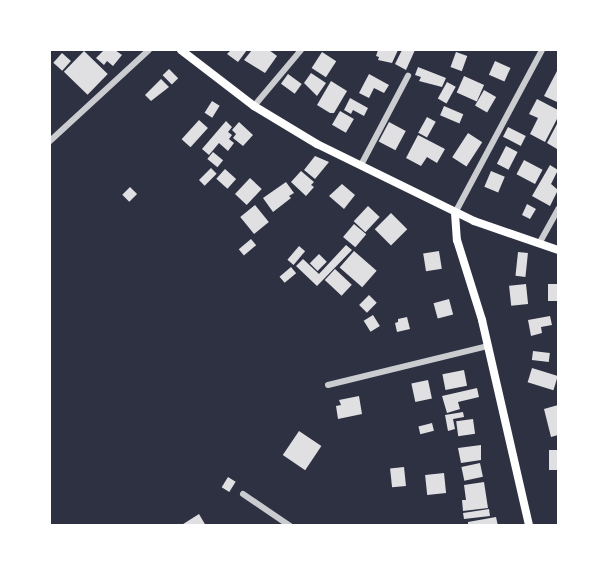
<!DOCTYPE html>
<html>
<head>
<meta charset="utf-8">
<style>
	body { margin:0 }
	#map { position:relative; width:608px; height:575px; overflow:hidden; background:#2d3142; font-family:Overpass,sans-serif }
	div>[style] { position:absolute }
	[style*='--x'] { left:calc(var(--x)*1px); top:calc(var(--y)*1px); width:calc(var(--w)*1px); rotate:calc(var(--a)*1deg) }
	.building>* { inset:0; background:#e0e0e3; transform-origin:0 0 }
	.minor>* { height:6px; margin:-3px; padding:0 3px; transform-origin:3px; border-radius:3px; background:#caccd0 }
	.secondary>* { height:8px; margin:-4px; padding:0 4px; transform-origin:4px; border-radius:4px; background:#fff }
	span { translate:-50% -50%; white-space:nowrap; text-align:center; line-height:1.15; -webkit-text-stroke:6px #fff; paint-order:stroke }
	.frame { position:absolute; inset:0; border:51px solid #fff; pointer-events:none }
</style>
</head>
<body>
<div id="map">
	<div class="building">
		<div style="clip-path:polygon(104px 50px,115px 50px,122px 55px,113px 66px,107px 61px,104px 65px,96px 58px)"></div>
		<div style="clip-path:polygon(231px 50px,247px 50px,238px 62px,227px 54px)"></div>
		<div style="clip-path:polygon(252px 50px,269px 50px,277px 56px,265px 73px,244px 60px)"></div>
		<div style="clip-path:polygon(378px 50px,398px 50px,392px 63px,378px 60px,379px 57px,376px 56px)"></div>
		<div style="clip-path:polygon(402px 50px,415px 50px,406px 70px,395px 64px)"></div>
		<div style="left:84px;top:51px;width:33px;height:29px;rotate:44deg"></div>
		<div style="left:322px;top:52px;width:17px;height:19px;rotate:33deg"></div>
		<div style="left:456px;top:52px;width:12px;height:16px;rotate:20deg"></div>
		<div style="left:62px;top:53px;width:12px;height:13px;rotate:42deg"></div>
		<div style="left:495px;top:61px;width:17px;height:15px;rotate:24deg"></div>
		<div style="clip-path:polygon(418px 67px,446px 78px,442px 87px,419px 81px,421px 77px,415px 75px)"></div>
		<div style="left:169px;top:69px;width:13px;height:9px;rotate:45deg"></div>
		<div style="clip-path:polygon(558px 69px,558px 99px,557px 102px,544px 96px)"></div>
		<div style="clip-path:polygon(311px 73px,326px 83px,317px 96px,304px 83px)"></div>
		<div style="left:288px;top:74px;width:17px;height:12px;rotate:36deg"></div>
		<div style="clip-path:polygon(369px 74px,389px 85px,384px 93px,374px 88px,369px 98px,359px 93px)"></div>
		<div style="left:464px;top:76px;width:22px;height:18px;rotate:24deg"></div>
		<div style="clip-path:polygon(161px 79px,169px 87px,151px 101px,145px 95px)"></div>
		<div style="clip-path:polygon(331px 81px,347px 91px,334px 113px,330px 113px,317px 105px)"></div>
		<div style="left:447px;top:82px;width:10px;height:19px;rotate:29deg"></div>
		<div style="left:484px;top:90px;width:14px;height:18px;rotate:30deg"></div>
		<div style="clip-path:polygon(350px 98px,368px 108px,364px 116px,353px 110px,351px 114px,344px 110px)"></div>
		<div style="clip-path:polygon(537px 99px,558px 110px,558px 117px,545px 142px,530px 134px,538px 118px,529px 114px)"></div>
		<div style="left:212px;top:101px;width:9px;height:14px;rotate:32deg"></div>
		<div style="left:444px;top:106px;width:21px;height:10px;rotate:23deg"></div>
		<div style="left:340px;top:111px;width:16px;height:16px;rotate:30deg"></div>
		<div style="left:427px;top:117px;width:10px;height:18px;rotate:29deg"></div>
		<div style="left:199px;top:120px;width:12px;height:26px;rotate:42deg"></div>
		<div style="clip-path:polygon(226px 121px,232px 127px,228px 132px,232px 135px,229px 139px,234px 143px,228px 151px,219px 143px,209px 155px,202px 149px)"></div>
		<div style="clip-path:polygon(239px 122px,253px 135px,243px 146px,233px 138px,236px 134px,232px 130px)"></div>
		<div style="left:389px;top:122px;width:19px;height:22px;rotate:28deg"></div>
		<div style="clip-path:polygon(558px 122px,558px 146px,557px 149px,547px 143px)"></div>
		<div style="left:508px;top:127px;width:20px;height:11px;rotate:27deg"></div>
		<div style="left:468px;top:133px;width:17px;height:29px;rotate:33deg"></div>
		<div style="clip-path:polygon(418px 135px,445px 149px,437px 163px,427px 157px,421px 166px,406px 158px)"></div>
		<div style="left:506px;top:146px;width:13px;height:20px;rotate:27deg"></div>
		<div style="left:213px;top:152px;width:13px;height:9px;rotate:39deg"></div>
		<div style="clip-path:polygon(315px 156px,329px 162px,315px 179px,304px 170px)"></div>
		<div style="left:524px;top:160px;width:21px;height:16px;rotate:28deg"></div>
		<div style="clip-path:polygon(550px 165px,558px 170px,551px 184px,558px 190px,550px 206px,532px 196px)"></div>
		<div style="left:211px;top:168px;width:8px;height:17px;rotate:45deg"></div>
		<div style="left:225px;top:169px;width:15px;height:13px;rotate:42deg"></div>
		<div style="clip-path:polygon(301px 171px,314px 182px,311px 185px,314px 187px,306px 196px,291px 182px)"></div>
		<div style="left:491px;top:171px;width:15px;height:17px;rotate:23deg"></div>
		<div style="left:250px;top:178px;width:16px;height:22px;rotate:43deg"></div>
		<div style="clip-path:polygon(286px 182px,294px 193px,289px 196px,291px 198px,273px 212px,263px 198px)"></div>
		<div style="clip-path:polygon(342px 184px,355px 195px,344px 209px,329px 196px)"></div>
		<div style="left:130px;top:187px;width:10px;height:11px;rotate:45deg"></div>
		<div style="clip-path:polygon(527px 204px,536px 209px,530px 219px,522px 215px)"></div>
		<div style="left:255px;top:205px;width:22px;height:19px;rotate:51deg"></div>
		<div style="left:368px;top:206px;width:16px;height:21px;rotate:43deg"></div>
		<div style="left:391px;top:213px;width:23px;height:23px;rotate:45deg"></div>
		<div style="left:354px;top:224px;width:16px;height:17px;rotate:40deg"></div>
		<div style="left:251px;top:239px;width:8px;height:16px;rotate:50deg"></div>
		<div style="clip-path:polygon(346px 245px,352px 250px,317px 286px,296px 266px,303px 259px,319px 274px)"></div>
		<div style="left:299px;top:246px;width:8px;height:18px;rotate:40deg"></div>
		<div style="left:354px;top:251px;width:30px;height:22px;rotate:41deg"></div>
		<div style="left:439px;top:251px;width:18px;height:16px;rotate:81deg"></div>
		<div style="left:518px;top:252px;width:10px;height:24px;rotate:6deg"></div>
		<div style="left:319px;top:254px;width:11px;height:13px;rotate:45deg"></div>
		<div style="left:291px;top:267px;width:8px;height:15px;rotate:50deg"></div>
		<div style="left:335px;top:269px;width:23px;height:15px;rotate:43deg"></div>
		<div style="left:526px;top:284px;width:20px;height:17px;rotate:84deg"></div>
		<div style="left:548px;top:284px;width:10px;height:17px"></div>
		<div style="left:369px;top:295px;width:11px;height:14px;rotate:45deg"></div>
		<div style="left:449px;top:299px;width:16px;height:16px;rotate:75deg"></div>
		<div style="left:373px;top:315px;width:13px;height:11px;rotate:58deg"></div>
		<div style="clip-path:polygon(550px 316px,552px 325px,541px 327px,542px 333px,531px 336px,528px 320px)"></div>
		<div style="clip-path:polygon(407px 317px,410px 329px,397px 332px,395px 323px,398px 322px,398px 319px)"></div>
		<div style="left:533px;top:351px;width:17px;height:9px;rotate:7deg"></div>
		<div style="left:532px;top:368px;width:27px;height:15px;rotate:17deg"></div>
		<div style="left:464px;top:370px;width:16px;height:22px;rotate:79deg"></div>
		<div style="left:428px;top:380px;width:19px;height:17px;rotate:78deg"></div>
		<div style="clip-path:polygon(477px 388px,479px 397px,458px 402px,460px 409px,447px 413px,442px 396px)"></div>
		<div style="clip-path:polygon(359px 396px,362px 414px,338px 419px,336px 406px,341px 405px,339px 400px)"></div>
		<div style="clip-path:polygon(558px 405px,558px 435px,551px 437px,544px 409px)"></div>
		<div style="clip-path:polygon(463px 412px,464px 417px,453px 419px,455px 429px,448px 431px,445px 415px)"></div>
		<div style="left:473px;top:419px;width:15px;height:17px;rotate:82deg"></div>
		<div style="left:432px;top:423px;width:8px;height:14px;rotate:76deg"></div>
		<div style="left:299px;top:431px;width:27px;height:29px;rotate:34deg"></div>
		<div style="clip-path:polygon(481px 445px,481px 460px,461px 463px,458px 448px)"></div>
		<div style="left:549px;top:450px;width:9px;height:20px"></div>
		<div style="left:480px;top:463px;width:14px;height:19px;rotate:78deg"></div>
		<div style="left:404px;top:467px;width:19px;height:14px;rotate:84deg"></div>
		<div style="left:444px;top:473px;width:20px;height:19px;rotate:84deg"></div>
		<div style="left:228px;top:477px;width:9px;height:12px;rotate:32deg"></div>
		<div style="clip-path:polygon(484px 482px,488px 508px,463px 511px,462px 500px,466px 500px,464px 485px)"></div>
		<div style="clip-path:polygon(489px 509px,490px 516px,464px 519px,463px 513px)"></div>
		<div style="clip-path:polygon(199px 514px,206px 526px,180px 526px)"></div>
		<div style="clip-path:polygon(496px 517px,498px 526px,468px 526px,468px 522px)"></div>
	</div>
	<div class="minor">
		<div style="--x:254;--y:106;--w:73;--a:-50"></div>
		<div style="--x:50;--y:141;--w:134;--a:-42.6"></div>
		<div style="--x:361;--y:165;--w:101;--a:-62.2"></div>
		<div style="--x:455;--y:213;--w:185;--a:-61.9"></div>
		<div style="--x:540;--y:242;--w:38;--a:-61"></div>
		<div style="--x:328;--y:385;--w:165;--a:-13.7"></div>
		<div style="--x:243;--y:494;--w:57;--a:34.2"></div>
	</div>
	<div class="secondary">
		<div style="--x:181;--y:50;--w:92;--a:37.5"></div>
		<div style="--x:254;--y:106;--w:74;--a:31.1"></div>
		<div style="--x:317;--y:144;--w:175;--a:26.1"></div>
		<div style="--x:474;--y:221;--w:89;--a:19"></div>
		<div style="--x:455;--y:213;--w:27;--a:86"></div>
		<div style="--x:457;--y:240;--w:84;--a:72.6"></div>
		<div style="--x:482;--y:320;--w:211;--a:77.1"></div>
	</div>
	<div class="frame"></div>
</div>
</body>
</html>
